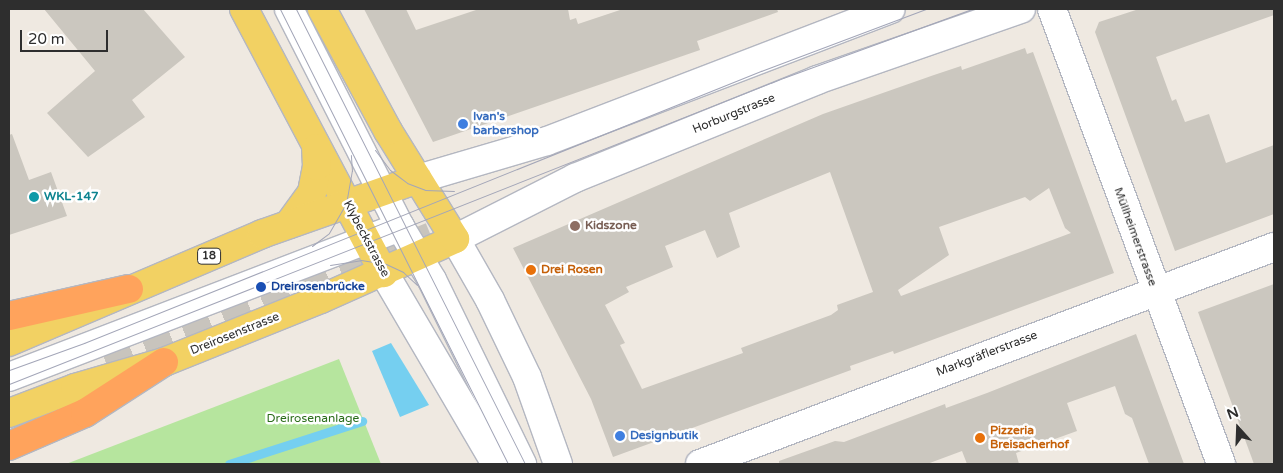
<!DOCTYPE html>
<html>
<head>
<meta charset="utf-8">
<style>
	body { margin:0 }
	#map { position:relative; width:1283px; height:473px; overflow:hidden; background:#efe9e1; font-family:"Varela Round",sans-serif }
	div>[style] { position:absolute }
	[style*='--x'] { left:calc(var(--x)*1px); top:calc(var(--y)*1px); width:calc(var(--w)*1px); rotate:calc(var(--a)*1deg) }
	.green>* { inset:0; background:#b6e59e }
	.water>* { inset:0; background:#75cff0 }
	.stream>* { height:9px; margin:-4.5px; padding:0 4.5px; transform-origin:4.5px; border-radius:4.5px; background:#75cff0 }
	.building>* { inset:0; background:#cbc7bf }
	.highway-tunnel>* { height:28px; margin-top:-14px; transform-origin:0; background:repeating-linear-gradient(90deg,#c8c4bd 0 28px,transparent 0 42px) }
	.roads { filter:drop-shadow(1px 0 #b4b7c1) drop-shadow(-1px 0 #b4b7c1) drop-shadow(0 1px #b4b7c1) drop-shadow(0 -1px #b4b7c1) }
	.minor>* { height:28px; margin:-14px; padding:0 14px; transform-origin:14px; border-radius:14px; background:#fff }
	.major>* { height:28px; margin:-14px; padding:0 14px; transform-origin:14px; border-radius:14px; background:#f2d163 }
	.highway>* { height:28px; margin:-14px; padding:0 14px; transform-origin:14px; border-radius:14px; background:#ffa35c }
	.tram>* { height:1px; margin:-0.5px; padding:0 0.5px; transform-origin:0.5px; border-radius:0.5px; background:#a3a6b8 }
	.dots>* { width:14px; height:14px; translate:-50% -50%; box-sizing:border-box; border:2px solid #fff; border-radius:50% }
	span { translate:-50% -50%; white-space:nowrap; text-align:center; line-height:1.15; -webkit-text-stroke:5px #fff; paint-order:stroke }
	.shield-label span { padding:1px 4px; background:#fff; border:1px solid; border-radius:4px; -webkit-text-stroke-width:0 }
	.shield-label { font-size:11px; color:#2e2e2e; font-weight:700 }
	.street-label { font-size:12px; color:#2e2e2e }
	.shop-label { font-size:12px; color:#366cbe; font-weight:700 }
	.left { translate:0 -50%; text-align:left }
	.culture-label { font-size:12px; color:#0d838f; font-weight:700 }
	.education-label { font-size:12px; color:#785e54; font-weight:700 }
	.food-label { font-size:12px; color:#c56008; font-weight:700 }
	.transit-label { font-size:12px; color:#164399; font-weight:700 }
	.park-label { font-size:12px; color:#2c6e1b }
	.frame { position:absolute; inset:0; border:10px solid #2e2e2e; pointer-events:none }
	.north { position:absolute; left:1213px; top:403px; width:50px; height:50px; -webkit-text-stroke:4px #fff; paint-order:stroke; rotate:340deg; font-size:14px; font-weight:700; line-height:20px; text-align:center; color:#2e2e2e }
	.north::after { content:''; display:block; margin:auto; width:18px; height:22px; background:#2e2e2e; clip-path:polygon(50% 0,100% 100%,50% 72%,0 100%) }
	.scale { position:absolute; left:20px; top:30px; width:88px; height:22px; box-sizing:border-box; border:2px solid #2e2e2e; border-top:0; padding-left:6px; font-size:15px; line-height:18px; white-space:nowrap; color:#2e2e2e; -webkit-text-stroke:4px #fff; paint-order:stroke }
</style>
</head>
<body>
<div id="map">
	<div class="green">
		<div style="clip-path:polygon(339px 359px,381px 464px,66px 464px)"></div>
	</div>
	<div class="water">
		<div style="clip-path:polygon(391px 343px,429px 405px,400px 417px,372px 351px)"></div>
	</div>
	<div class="stream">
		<div style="--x:229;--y:464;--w:140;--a:-17.9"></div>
	</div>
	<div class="building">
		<div style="clip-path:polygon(44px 9px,143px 9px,185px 57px,132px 100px,145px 117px,88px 157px,47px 113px,95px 71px)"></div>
		<div style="clip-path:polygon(364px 9px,406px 9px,416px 30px,479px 9px,568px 9px,570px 20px,576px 18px,578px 24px,623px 9px,777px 9px,778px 12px,697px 41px,700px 50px,433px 142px)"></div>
		<div style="clip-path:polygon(1139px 9px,1274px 9px,1274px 15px,1156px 57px,1172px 101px,1176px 99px,1185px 122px,1209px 114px,1226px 163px,1274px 145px,1274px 214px,1175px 251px,1095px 32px,1099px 22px)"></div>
		<div style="clip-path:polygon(evenodd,1025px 48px,1027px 54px,1033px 52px,1114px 273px,894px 354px,893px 351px,850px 366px,851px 370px,613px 457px,591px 399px,513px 248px,823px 114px,934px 75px,961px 66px,962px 70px,1025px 48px,830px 172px,873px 292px,837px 305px,838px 310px,831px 315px,741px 348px,743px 353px,642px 389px,620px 345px,625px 343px,605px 305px,629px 292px,626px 287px,673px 267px,665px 246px,705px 230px,717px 258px,740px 247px,729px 213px,830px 172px,1025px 48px,1049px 188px,1065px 228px,1071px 233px,901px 296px,898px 290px,949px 255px,939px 227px,1025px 197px,1030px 201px,1049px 188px)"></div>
		<div style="clip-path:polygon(12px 134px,29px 180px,51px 172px,67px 216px,9px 235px,9px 135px)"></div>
		<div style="clip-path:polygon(1274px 284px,1274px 464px,1254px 464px,1198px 312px)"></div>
		<div style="clip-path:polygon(1136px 334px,1184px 464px,1149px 464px,1132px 418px,1125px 414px,1115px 386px,1067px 403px,1077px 431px,1016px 453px,1019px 464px,967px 464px,962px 451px,927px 464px,779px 464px,779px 461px,835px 441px,844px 442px,945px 404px,946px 408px,987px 393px)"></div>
	</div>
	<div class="highway-tunnel">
		<div style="--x:108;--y:368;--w:349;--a:-22.2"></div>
	</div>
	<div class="roads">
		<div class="minor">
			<div style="--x:289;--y:9;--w:245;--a:63"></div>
			<div style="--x:400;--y:227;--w:62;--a:58.9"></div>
			<div style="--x:432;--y:280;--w:205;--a:63.9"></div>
			<div style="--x:1052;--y:9;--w:485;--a:69.6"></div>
			<div style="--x:418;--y:179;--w:134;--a:-16.4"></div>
			<div style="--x:547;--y:141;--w:368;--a:-21"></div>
			<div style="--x:384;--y:273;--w:221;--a:59.6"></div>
			<div style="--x:9;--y:377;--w:419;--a:-21"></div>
			<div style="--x:558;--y:464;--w:92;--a:-109.6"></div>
			<div style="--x:527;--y:377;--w:85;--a:-115.7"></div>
			<div style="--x:490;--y:300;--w:70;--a:-119.8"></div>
			<div style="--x:455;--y:239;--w:135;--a:-26.9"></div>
			<div style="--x:575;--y:178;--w:261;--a:-22"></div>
			<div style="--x:817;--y:80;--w:216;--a:-19.2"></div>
			<div style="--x:700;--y:464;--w:614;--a:-20.71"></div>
		</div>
		<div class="major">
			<div style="--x:244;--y:9;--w:299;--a:62.1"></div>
			<div style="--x:289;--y:224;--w:39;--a:-54"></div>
			<div style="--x:312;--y:192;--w:26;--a:-79"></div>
			<div style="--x:317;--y:166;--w:18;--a:-93"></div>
			<div style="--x:9;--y:342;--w:275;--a:-23.1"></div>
			<div style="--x:262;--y:234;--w:165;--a:-19.4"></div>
			<div style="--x:9;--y:413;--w:71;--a:-20.7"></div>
			<div style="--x:75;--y:388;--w:93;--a:-16.3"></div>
			<div style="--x:164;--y:362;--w:169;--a:-21.9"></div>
			<div style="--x:321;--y:299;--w:147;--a:-24.1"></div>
			<div style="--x:455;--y:239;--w:127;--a:-121.8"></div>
			<div style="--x:388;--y:131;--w:139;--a:-118.4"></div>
		</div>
		<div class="highway">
			<div style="--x:9;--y:316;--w:123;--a:-12.7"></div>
			<div style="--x:9;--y:446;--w:83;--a:-23.5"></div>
			<div style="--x:85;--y:413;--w:94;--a:-32.8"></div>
		</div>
	</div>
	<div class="tram">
		<div style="--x:280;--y:9;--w:509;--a:63.38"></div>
		<div style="--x:296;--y:9;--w:509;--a:63.28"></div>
		<div style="--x:375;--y:150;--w:25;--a:53"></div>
		<div style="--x:390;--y:170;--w:21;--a:37"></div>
		<div style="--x:407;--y:183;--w:19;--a:21"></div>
		<div style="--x:425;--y:190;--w:29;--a:2"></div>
		<div style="--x:312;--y:246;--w:21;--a:-37"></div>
		<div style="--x:329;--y:233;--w:34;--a:-60"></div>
		<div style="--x:346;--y:204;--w:34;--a:-80"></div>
		<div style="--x:352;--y:171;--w:16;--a:-94"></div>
		<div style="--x:330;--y:265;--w:31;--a:-9"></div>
		<div style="--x:361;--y:260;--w:25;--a:9"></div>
		<div style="--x:386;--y:264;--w:19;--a:25"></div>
		<div style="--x:403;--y:272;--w:19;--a:43"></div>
		<div style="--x:9;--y:370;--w:80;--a:-19.8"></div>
		<div style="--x:84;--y:343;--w:730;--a:-21.89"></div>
		<div style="--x:761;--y:71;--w:176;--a:-20.6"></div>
		<div style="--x:9;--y:384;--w:832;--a:-21.57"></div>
		<div style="--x:783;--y:78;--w:201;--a:-20.1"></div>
	</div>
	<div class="dots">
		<div style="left:463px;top:124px;background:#3f7fe0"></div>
		<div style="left:34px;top:197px;background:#0f9aa8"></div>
		<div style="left:575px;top:226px;background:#8d6e63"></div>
		<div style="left:531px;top:270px;background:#e8710a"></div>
		<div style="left:261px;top:287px;background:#1a4fb4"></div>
		<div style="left:620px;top:436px;background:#3f7fe0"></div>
		<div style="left:980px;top:438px;background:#e8710a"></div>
	</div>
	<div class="shield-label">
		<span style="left:209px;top:256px">18</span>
	</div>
	<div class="street-label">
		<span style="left:734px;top:114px;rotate:-22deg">Horburgstrasse</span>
		<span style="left:1135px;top:237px;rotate:70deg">Müllheimerstrasse</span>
		<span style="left:366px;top:239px;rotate:62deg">Klybeckstrasse</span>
		<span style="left:235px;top:334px;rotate:-22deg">Dreirosenstrasse</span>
		<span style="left:987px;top:354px;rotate:-21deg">Markgräflerstrasse</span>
	</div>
	<div class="shop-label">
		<span class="left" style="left:473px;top:124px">Ivan's<br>barbershop</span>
		<span class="left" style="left:630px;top:436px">Designbutik</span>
	</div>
	<div class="culture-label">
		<span class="left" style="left:44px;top:197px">WKL-147</span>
	</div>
	<div class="education-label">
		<span class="left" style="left:585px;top:226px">Kidszone</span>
	</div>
	<div class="food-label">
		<span class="left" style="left:541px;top:270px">Drei Rosen</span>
		<span class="left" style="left:990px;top:438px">Pizzeria<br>Breisacherhof</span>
	</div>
	<div class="transit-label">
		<span class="left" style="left:271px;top:287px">Dreirosenbrücke</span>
	</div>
	<div class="park-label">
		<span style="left:313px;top:419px">Dreirosenanlage</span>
	</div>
	<div class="frame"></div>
	<div class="north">N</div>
	<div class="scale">20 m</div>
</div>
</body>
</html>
